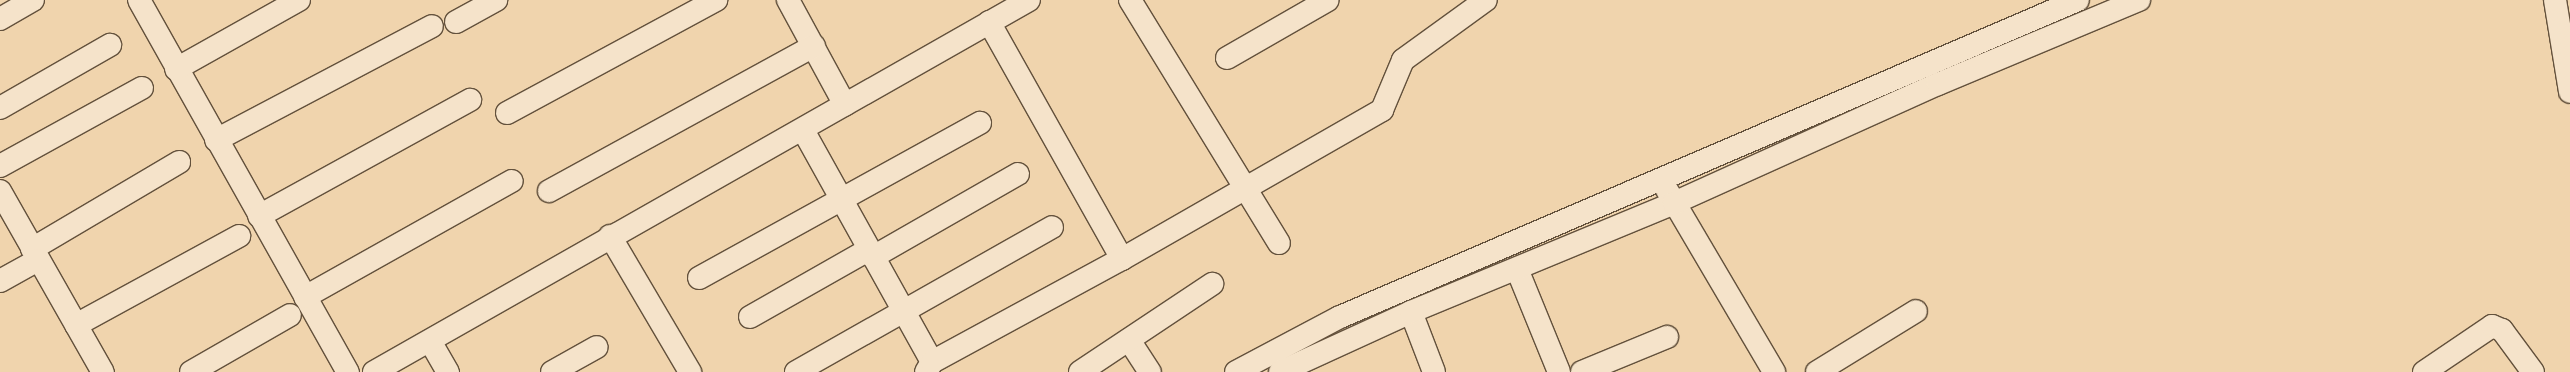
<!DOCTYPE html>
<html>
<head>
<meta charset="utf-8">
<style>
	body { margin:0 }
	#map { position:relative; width:2570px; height:372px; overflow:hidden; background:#f0d4ad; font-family:"Libre Bodoni",serif }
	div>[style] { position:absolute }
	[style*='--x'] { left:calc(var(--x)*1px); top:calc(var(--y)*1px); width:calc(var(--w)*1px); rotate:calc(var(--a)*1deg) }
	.roads { filter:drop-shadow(1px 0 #63513c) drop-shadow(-1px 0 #63513c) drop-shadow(0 1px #63513c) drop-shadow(0 -1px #63513c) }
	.minor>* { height:22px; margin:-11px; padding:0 11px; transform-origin:11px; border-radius:11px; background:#f5e3ca }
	span { translate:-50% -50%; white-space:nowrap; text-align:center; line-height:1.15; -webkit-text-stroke:3px #f5e3ca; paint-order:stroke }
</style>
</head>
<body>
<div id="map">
	<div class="roads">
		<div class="minor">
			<div style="--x:139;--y:0;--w:427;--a:60.7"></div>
			<div style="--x:788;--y:0;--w:119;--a:61.5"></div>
			<div style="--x:1130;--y:0;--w:285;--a:58.5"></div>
			<div style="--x:2555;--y:0;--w:93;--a:80.7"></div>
			<div style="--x:0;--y:19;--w:38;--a:-30"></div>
			<div style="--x:456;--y:22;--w:46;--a:-28.8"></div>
			<div style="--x:989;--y:22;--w:272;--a:60.7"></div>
			<div style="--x:1122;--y:259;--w:300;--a:-29.8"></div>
			<div style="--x:1382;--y:110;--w:54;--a:-67.2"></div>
			<div style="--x:1403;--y:60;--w:102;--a:-35.9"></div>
			<div style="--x:1227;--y:58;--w:116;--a:-29.9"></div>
			<div style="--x:176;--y:69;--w:141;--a:-29.3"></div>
			<div style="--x:0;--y:108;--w:127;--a:-29.8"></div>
			<div style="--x:507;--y:113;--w:238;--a:-28.4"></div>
			<div style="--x:803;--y:130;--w:265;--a:60.9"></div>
			<div style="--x:216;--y:140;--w:244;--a:-27.8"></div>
			<div style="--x:0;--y:166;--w:162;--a:-28.8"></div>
			<div style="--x:1667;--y:190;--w:211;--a:59.5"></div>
			<div style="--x:0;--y:191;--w:208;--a:60.4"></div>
			<div style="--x:549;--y:191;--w:302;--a:-28.7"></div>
			<div style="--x:259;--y:216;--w:241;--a:-28.8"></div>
			<div style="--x:610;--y:236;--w:158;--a:59.5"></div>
			<div style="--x:32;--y:249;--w:171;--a:-30.6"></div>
			<div style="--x:873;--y:257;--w:167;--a:-29.8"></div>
			<div style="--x:1517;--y:269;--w:111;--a:67.8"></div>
			<div style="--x:699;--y:278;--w:321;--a:-28.9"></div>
			<div style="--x:0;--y:281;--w:43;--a:-28.9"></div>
			<div style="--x:305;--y:297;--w:237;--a:-29.3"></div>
			<div style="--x:1411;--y:312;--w:64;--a:69"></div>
			<div style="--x:750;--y:317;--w:136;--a:-29.6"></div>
			<div style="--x:76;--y:325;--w:186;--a:-28.6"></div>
			<div style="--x:1129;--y:340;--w:38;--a:57"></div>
			<div style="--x:430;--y:341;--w:36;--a:60"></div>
			<div style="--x:191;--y:372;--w:114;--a:-29.9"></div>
			<div style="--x:374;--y:372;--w:753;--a:-29.59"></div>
			<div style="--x:552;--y:372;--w:51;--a:-29.1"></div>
			<div style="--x:796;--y:372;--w:294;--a:-29.5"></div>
			<div style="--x:926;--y:372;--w:12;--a:-59"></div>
			<div style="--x:932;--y:362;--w:216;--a:-28.5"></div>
			<div style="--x:1080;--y:372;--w:159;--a:-33.7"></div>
			<div style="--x:1236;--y:372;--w:118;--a:-27.9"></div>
			<div style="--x:1340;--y:317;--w:803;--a:-23.25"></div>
			<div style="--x:1280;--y:372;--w:144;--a:-24.6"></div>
			<div style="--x:1411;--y:312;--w:285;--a:-22.5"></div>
			<div style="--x:1674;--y:203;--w:290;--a:-24.3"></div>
			<div style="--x:1938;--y:84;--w:218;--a:-22.7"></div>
			<div style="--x:1582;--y:372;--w:92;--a:-22.4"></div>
			<div style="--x:1817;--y:372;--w:116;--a:-31.6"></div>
			<div style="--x:2424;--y:372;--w:82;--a:-34.1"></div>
			<div style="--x:2492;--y:326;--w:11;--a:22"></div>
			<div style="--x:2502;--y:330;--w:52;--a:53.6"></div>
		</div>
	</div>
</div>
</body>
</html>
